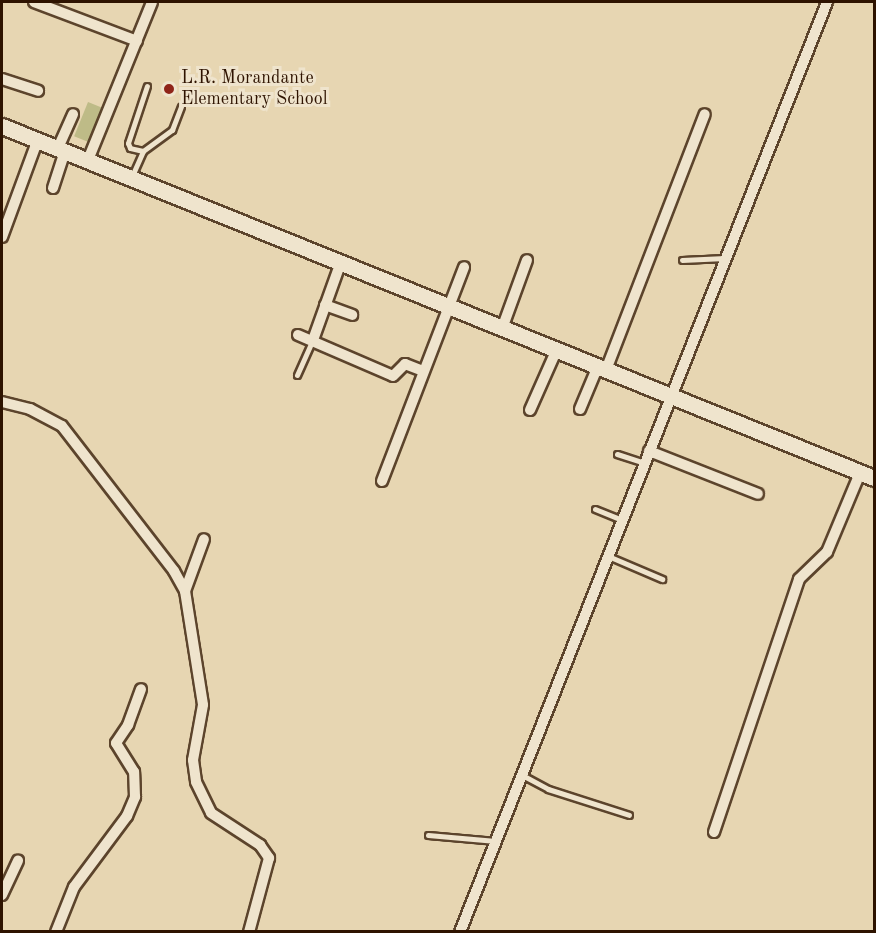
<!DOCTYPE html>
<html>
<head>
<meta charset="utf-8">
<style>
	body { margin:0 }
	#map { position:relative; width:876px; height:933px; overflow:hidden; background:#e7d6b2; font-family:"Old Standard TT",serif }
	div>[style] { position:absolute }
	[style*='--x'] { left:calc(var(--x)*1px); top:calc(var(--y)*1px); width:calc(var(--w)*1px); rotate:calc(var(--a)*1deg) }
	.green>* { inset:0; background:#bebb87; transform-origin:0 0 }
	.roads { filter:drop-shadow(2px 0 #5c442c) drop-shadow(-2px 0 #5c442c) drop-shadow(0 2px #5c442c) drop-shadow(0 -2px #5c442c) }
	.lane>* { height:5px; margin:-2.5px; padding:0 2.5px; transform-origin:2.5px; border-radius:2.5px; background:#efe4cd }
	.street>* { height:10px; margin:-5px; padding:0 5px; transform-origin:5px; border-radius:5px; background:#efe4cd }
	.secondary>* { height:15px; margin:-7.5px; padding:0 7.5px; transform-origin:7.5px; border-radius:7.5px; background:#efe4cd }
	.dots>* { width:16px; height:16px; translate:-50% -50%; box-sizing:border-box; border:3px solid #efe4cd; border-radius:50% }
	span { translate:-50% -50%; white-space:nowrap; text-align:center; line-height:1.15; -webkit-text-stroke:6px #efe4cd; paint-order:stroke }
	.poi-label { font-size:18px; color:#2e1300 }
	.left { translate:0 -50%; text-align:left }
	.frame { position:absolute; inset:0; border:3px solid #2e1300; pointer-events:none }
</style>
</head>
<body>
<div id="map">
	<div class="green">
		<div style="left:88px;top:102px;width:16px;height:37px;rotate:22deg"></div>
	</div>
	<div class="roads">
		<div class="lane">
			<div style="--x:143;--y:151;--w:13;--a:-167"></div>
			<div style="--x:130;--y:148;--w:5;--a:-112"></div>
			<div style="--x:128;--y:143;--w:60;--a:-71.6"></div>
			<div style="--x:132;--y:176;--w:27;--a:-66"></div>
			<div style="--x:143;--y:151;--w:36;--a:-36"></div>
			<div style="--x:172;--y:130;--w:25;--a:-69"></div>
			<div style="--x:682;--y:260;--w:43;--a:-2.7"></div>
			<div style="--x:297;--y:375;--w:37;--a:-66"></div>
			<div style="--x:617;--y:454;--w:28;--a:18"></div>
			<div style="--x:595;--y:509;--w:29;--a:22"></div>
			<div style="--x:608;--y:556;--w:59;--a:23.1"></div>
			<div style="--x:522;--y:775;--w:30;--a:28"></div>
			<div style="--x:548;--y:789;--w:85;--a:17.8"></div>
			<div style="--x:428;--y:835;--w:68;--a:5"></div>
		</div>
		<div class="street">
			<div style="--x:34;--y:2;--w:110;--a:20.7"></div>
			<div style="--x:2;--y:79;--w:38;--a:18"></div>
			<div style="--x:58;--y:148;--w:37;--a:-66"></div>
			<div style="--x:88;--y:160;--w:170;--a:-67.9"></div>
			<div style="--x:53;--y:188;--w:39;--a:-72"></div>
			<div style="--x:2;--y:237;--w:104;--a:-69.8"></div>
			<div style="--x:325;--y:305;--w:29;--a:20"></div>
			<div style="--x:503;--y:326;--w:70;--a:-70"></div>
			<div style="--x:298;--y:335;--w:103;--a:23.3"></div>
			<div style="--x:393;--y:376;--w:17;--a:-45"></div>
			<div style="--x:405;--y:364;--w:19;--a:21"></div>
			<div style="--x:313;--y:340;--w:83;--a:-70.3"></div>
			<div style="--x:606;--y:370;--w:274;--a:-68.9"></div>
			<div style="--x:2;--y:402;--w:29;--a:14"></div>
			<div style="--x:30;--y:409;--w:36;--a:28"></div>
			<div style="--x:62;--y:426;--w:183;--a:52.3"></div>
			<div style="--x:174;--y:571;--w:23;--a:61"></div>
			<div style="--x:185;--y:591;--w:115;--a:81"></div>
			<div style="--x:203;--y:705;--w:56;--a:100.3"></div>
			<div style="--x:193;--y:760;--w:22;--a:82"></div>
			<div style="--x:196;--y:782;--w:34;--a:64"></div>
			<div style="--x:211;--y:813;--w:59;--a:33.1"></div>
			<div style="--x:260;--y:845;--w:16;--a:55"></div>
			<div style="--x:269;--y:858;--w:77;--a:105.1"></div>
			<div style="--x:580;--y:409;--w:47;--a:-67.3"></div>
			<div style="--x:530;--y:410;--w:67;--a:-66.1"></div>
			<div style="--x:649;--y:451;--w:117;--a:21.5"></div>
			<div style="--x:382;--y:481;--w:229;--a:-69"></div>
			<div style="--x:185;--y:591;--w:55;--a:-69.9"></div>
			<div style="--x:714;--y:832;--w:267;--a:-71.4"></div>
			<div style="--x:799;--y:579;--w:39;--a:-44"></div>
			<div style="--x:827;--y:552;--w:86;--a:-67.3"></div>
			<div style="--x:2;--y:895;--w:38;--a:-65"></div>
			<div style="--x:56;--y:932;--w:48;--a:-68.2"></div>
			<div style="--x:74;--y:887;--w:89;--a:-53.3"></div>
			<div style="--x:127;--y:816;--w:21;--a:-67"></div>
			<div style="--x:135;--y:797;--w:25;--a:-92"></div>
			<div style="--x:134;--y:772;--w:34;--a:-122"></div>
			<div style="--x:116;--y:743;--w:22;--a:-56"></div>
			<div style="--x:128;--y:725;--w:38;--a:-70"></div>
			<div style="--x:460;--y:932;--w:1000;--a:-68.46"></div>
		</div>
		<div class="secondary">
			<div style="--x:2;--y:126;--w:940;--a:21.98"></div>
		</div>
	</div>
	<div class="dots">
		<div style="left:169px;top:89px;background:#8f2418"></div>
	</div>
	<div class="poi-label">
		<span class="left" style="left:181px;top:89px">L.R. Morandante<br>Elementary School</span>
	</div>
	<div class="frame"></div>
</div>
</body>
</html>
